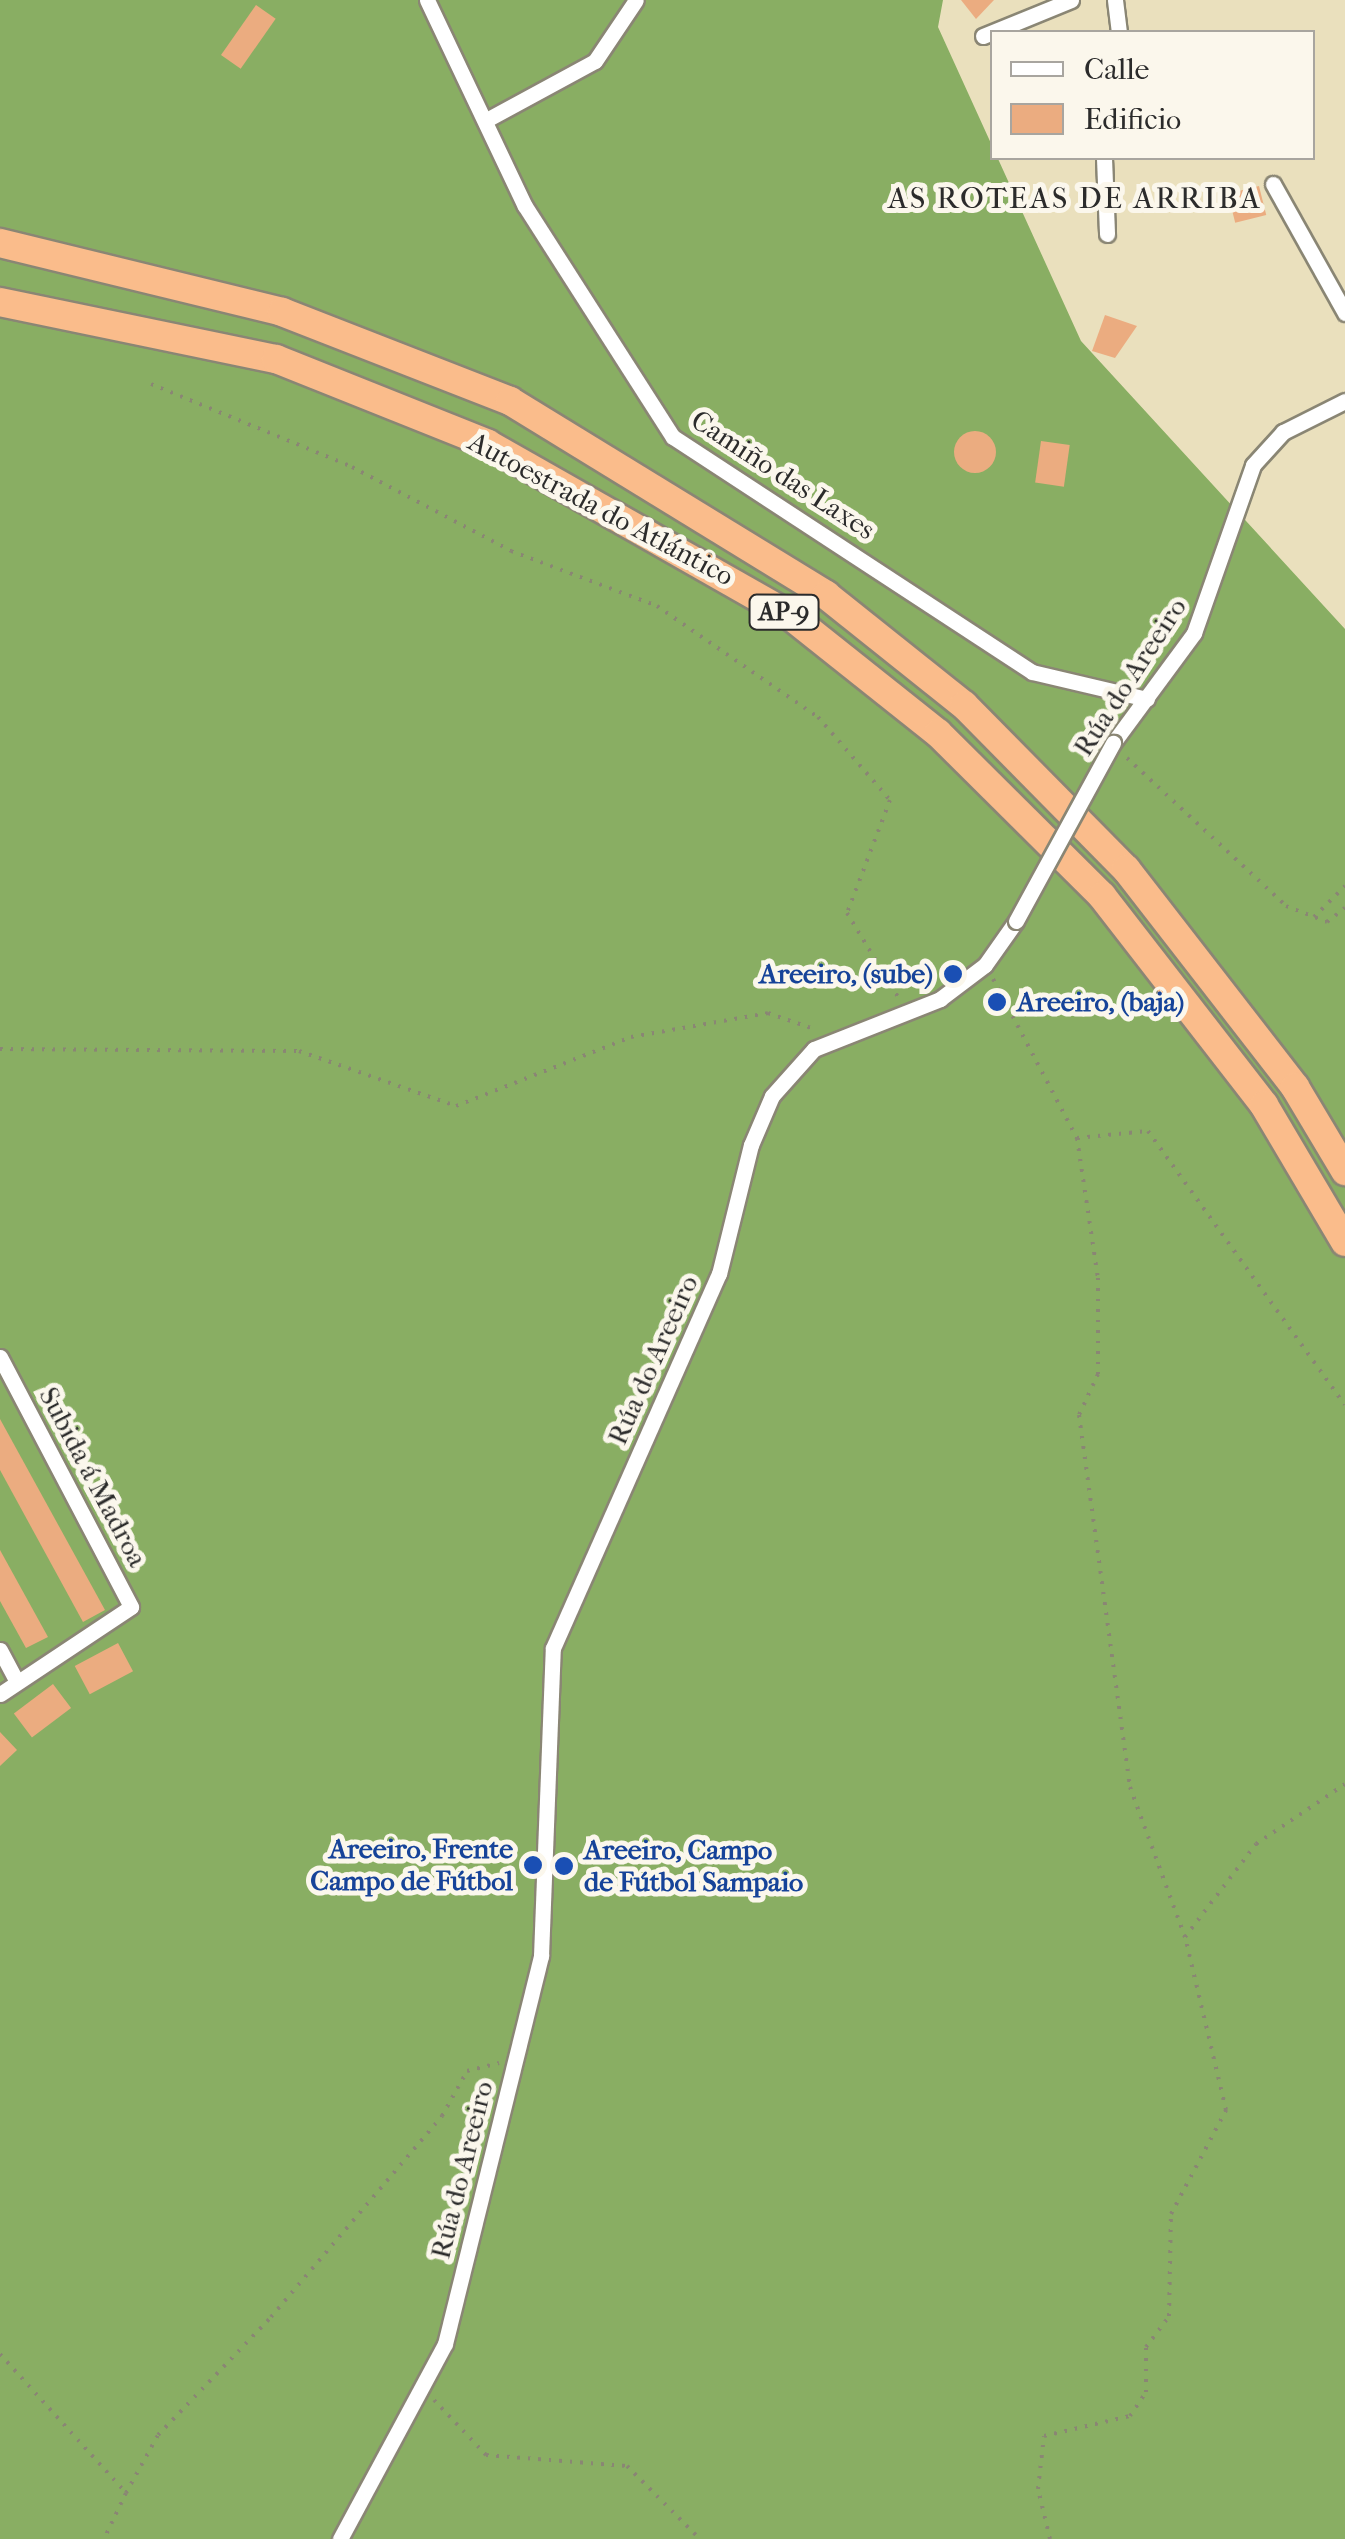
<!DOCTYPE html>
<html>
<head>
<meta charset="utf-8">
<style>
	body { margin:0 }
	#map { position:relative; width:1345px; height:2539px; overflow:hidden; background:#eae0bd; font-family:"IM FELL French Canon",serif }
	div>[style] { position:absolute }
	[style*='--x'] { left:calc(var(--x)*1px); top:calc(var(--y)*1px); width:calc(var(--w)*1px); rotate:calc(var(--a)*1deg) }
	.forest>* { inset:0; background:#89ae63 }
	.building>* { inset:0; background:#ebac80; transform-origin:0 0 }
	.round { border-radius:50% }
	.path>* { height:4px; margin-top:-2px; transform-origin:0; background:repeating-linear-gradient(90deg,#8a8674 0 2.5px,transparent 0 10.5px) }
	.roads { filter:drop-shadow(2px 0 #8a8674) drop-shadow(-2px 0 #8a8674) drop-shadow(0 2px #8a8674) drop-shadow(0 -2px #8a8674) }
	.minor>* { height:15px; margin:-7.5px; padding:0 7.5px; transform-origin:7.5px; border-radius:7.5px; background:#fff }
	.motorway>* { height:28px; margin:-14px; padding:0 14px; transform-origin:14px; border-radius:14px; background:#fabc8b }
	.bridges { filter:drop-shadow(2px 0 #8a8674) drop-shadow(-2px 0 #8a8674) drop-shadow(0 2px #8a8674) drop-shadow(0 -2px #8a8674) }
	.minor-bridge>* { height:15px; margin:-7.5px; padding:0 7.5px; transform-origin:7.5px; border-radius:7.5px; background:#fff }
	.dots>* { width:28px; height:28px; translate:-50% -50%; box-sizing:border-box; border:5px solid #fbf7ec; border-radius:50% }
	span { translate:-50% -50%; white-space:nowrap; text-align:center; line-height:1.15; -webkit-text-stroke:10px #fbf7ec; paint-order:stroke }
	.shield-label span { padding:2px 8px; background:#fbf7ec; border:2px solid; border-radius:8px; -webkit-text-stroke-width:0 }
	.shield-label { font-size:25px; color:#2b2b2b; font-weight:700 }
	.street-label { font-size:28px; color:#2b2b2b }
	.transit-label { font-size:28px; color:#164399; font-weight:700 }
	.right { translate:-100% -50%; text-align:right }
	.left { translate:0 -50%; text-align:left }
	.neighbourhood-label { font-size:30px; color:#2b2b2b; letter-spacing:2.5px }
	.legend { position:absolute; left:990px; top:30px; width:325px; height:130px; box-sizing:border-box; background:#fbf7ec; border:2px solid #a8a59f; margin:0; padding:12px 18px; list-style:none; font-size:30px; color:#2b2b2b }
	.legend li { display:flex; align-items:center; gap:20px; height:50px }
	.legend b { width:50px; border:2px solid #a8a59f }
</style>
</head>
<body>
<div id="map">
	<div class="forest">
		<div style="clip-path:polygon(0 0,943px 0,938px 27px,1081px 341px,1345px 629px,1345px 2539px,0 2539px)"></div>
	</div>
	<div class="building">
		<div style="clip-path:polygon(961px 0,994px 0,976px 19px)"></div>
		<div style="left:256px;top:5px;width:24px;height:61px;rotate:35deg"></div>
		<div style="left:1259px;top:186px;width:30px;height:32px;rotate:76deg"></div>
		<div style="clip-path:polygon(1105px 315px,1137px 326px,1115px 358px,1092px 351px)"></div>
		<div class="round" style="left:954px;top:431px;width:42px;height:42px"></div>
		<div style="left:1041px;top:441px;width:29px;height:42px;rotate:8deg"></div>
		<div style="clip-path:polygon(0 1419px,105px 1610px,83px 1622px,0 1470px)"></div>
		<div style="clip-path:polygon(0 1550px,48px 1637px,26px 1648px,0 1601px)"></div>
		<div style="left:118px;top:1643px;width:32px;height:49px;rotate:62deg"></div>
		<div style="left:53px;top:1684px;width:30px;height:49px;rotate:53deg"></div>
		<div style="clip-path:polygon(0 1732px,17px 1750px,0 1766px)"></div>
	</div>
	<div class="path">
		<div style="--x:151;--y:384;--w:217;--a:22.4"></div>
		<div style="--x:352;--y:467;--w:180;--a:27.8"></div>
		<div style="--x:511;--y:551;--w:156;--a:20.6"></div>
		<div style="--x:657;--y:606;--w:196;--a:34.6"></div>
		<div style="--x:818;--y:717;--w:110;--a:49.1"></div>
		<div style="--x:890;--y:800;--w:121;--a:110.8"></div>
		<div style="--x:847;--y:913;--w:98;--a:58.7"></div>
		<div style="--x:1127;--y:758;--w:217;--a:42.9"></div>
		<div style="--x:1286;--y:906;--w:44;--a:21.3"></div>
		<div style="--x:1327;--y:922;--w:23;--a:-38"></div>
		<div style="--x:1314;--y:917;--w:44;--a:-45"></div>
		<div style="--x:993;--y:979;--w:180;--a:62.2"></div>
		<div style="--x:1077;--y:1138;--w:71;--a:-5.6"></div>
		<div style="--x:1148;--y:1131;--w:337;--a:54.3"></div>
		<div style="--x:0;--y:1049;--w:299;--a:0.4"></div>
		<div style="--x:299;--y:1051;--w:166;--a:19.3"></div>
		<div style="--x:456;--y:1106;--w:188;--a:-21.5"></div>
		<div style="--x:631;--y:1037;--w:139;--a:-9.9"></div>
		<div style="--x:768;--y:1013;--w:49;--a:19.2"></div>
		<div style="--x:1077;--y:1138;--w:142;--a:81.5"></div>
		<div style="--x:1098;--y:1278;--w:96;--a:90"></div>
		<div style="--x:1098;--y:1374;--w:45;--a:114.9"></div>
		<div style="--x:1079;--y:1415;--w:375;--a:82.2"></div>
		<div style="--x:1130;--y:1787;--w:160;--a:69.9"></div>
		<div style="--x:0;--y:2354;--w:188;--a:47.8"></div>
		<div style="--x:126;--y:2493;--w:51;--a:115.6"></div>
		<div style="--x:434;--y:2400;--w:76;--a:46.6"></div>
		<div style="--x:486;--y:2455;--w:141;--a:4.5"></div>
		<div style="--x:627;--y:2466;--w:103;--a:45"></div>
		<div style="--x:126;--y:2493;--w:66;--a:-61.1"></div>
		<div style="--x:158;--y:2435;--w:163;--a:-46.2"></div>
		<div style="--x:271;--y:2317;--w:264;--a:-49.6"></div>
		<div style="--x:442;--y:2116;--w:51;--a:-60.9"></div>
		<div style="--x:467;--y:2071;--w:33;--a:-14"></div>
		<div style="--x:1050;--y:2539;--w:51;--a:-103.5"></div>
		<div style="--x:1038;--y:2489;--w:53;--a:-83.5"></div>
		<div style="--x:1044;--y:2436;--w:88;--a:-13.1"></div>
		<div style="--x:1130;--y:2416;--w:29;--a:-56"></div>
		<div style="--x:1146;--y:2392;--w:45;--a:-90"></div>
		<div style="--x:1146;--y:2347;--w:39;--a:-53"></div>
		<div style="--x:1169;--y:2316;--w:102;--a:-88.9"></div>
		<div style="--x:1171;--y:2214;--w:118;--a:-62.1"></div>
		<div style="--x:1226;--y:2110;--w:178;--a:-103.3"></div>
		<div style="--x:1185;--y:1937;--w:117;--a:-52.6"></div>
		<div style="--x:1256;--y:1844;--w:107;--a:-34"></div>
	</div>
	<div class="roads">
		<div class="minor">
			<div style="--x:427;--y:0;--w:228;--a:64.6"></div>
			<div style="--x:525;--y:206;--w:274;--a:57.4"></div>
			<div style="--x:673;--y:437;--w:429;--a:33.2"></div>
			<div style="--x:1032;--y:672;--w:118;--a:13.2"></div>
			<div style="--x:1115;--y:0;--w:32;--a:83"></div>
			<div style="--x:983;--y:36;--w:95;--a:-22.2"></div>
			<div style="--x:490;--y:118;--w:119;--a:-28.5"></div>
			<div style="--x:595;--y:61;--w:73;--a:-56.1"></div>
			<div style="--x:1104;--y:158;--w:76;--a:87.7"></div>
			<div style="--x:1273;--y:184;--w:148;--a:60.8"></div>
			<div style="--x:1113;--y:743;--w:137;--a:-53.6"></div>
			<div style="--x:1194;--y:633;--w:178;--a:-70.6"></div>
			<div style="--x:1253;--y:465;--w:45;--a:-47.7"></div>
			<div style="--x:1283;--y:432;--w:69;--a:-26.6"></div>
			<div style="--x:0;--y:1357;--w:282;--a:62.3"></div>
			<div style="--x:131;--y:1607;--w:157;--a:146.4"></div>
			<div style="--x:0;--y:1650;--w:36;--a:62"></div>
			<div style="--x:340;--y:2539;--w:221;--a:-61.7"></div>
			<div style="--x:445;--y:2344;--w:400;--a:-76.1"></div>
			<div style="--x:541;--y:1956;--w:308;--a:-87.8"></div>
			<div style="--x:553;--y:1648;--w:409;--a:-66.1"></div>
			<div style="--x:719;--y:1274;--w:133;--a:-76.1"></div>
			<div style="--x:751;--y:1145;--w:53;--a:-66.8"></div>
			<div style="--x:772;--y:1096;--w:63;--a:-48.2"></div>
			<div style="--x:814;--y:1049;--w:136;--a:-21.6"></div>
			<div style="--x:940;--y:999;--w:56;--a:-37.1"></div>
			<div style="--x:985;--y:965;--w:54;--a:-54.8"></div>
		</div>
		<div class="motorway">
			<div style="--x:0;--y:243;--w:290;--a:13.7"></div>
			<div style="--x:282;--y:312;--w:245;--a:21.3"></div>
			<div style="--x:510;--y:401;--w:371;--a:31.5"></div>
			<div style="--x:826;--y:595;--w:176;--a:38.6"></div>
			<div style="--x:964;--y:705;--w:231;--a:45.4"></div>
			<div style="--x:1126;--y:869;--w:276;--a:52.2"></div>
			<div style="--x:1295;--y:1087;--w:98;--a:59.2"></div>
			<div style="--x:0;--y:302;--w:282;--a:11.7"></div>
			<div style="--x:276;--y:359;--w:228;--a:21.8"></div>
			<div style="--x:488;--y:444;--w:350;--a:29.6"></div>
			<div style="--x:792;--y:617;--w:186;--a:38.5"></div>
			<div style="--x:938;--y:733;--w:231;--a:44.8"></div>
			<div style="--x:1102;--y:896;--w:264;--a:52.2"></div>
			<div style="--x:1264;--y:1105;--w:159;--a:59.4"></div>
		</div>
	</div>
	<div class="bridges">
		<div class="minor-bridge">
			<div style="--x:1016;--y:921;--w:203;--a:-61.4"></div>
		</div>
	</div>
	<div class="dots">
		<div style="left:953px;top:974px;background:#1a4fb4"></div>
		<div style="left:997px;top:1002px;background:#1a4fb4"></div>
		<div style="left:533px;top:1865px;background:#1a4fb4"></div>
		<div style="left:564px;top:1866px;background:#1a4fb4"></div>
	</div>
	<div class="shield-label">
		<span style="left:784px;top:612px">AP-9</span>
	</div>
	<div class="street-label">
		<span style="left:783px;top:475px;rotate:33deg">Camiño das Laxes</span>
		<span style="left:601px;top:509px;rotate:28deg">Autoestrada do Atlántico</span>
		<span style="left:1130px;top:677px;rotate:-57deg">Rúa do Areeiro</span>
		<span style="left:653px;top:1360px;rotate:-66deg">Rúa do Areeiro</span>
		<span style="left:93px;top:1477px;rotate:62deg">Subida á Madroa</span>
		<span style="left:462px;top:2170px;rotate:-76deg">Rúa do Areeiro</span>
	</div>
	<div class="transit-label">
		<span class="right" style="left:933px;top:974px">Areeiro, (sube)</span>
		<span class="left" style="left:1017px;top:1002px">Areeiro, (baja)</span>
		<span class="right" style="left:513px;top:1865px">Areeiro, Frente<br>Campo de Fútbol</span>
		<span class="left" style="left:584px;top:1866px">Areeiro, Campo<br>de Fútbol Sampaio</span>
	</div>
	<div class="neighbourhood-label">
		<span style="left:1075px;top:199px">AS ROTEAS DE ARRIBA</span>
	</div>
	<ul class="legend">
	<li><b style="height:12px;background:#fff"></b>Calle</li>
	<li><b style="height:28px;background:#ebac80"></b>Edificio</li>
	</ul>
</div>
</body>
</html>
